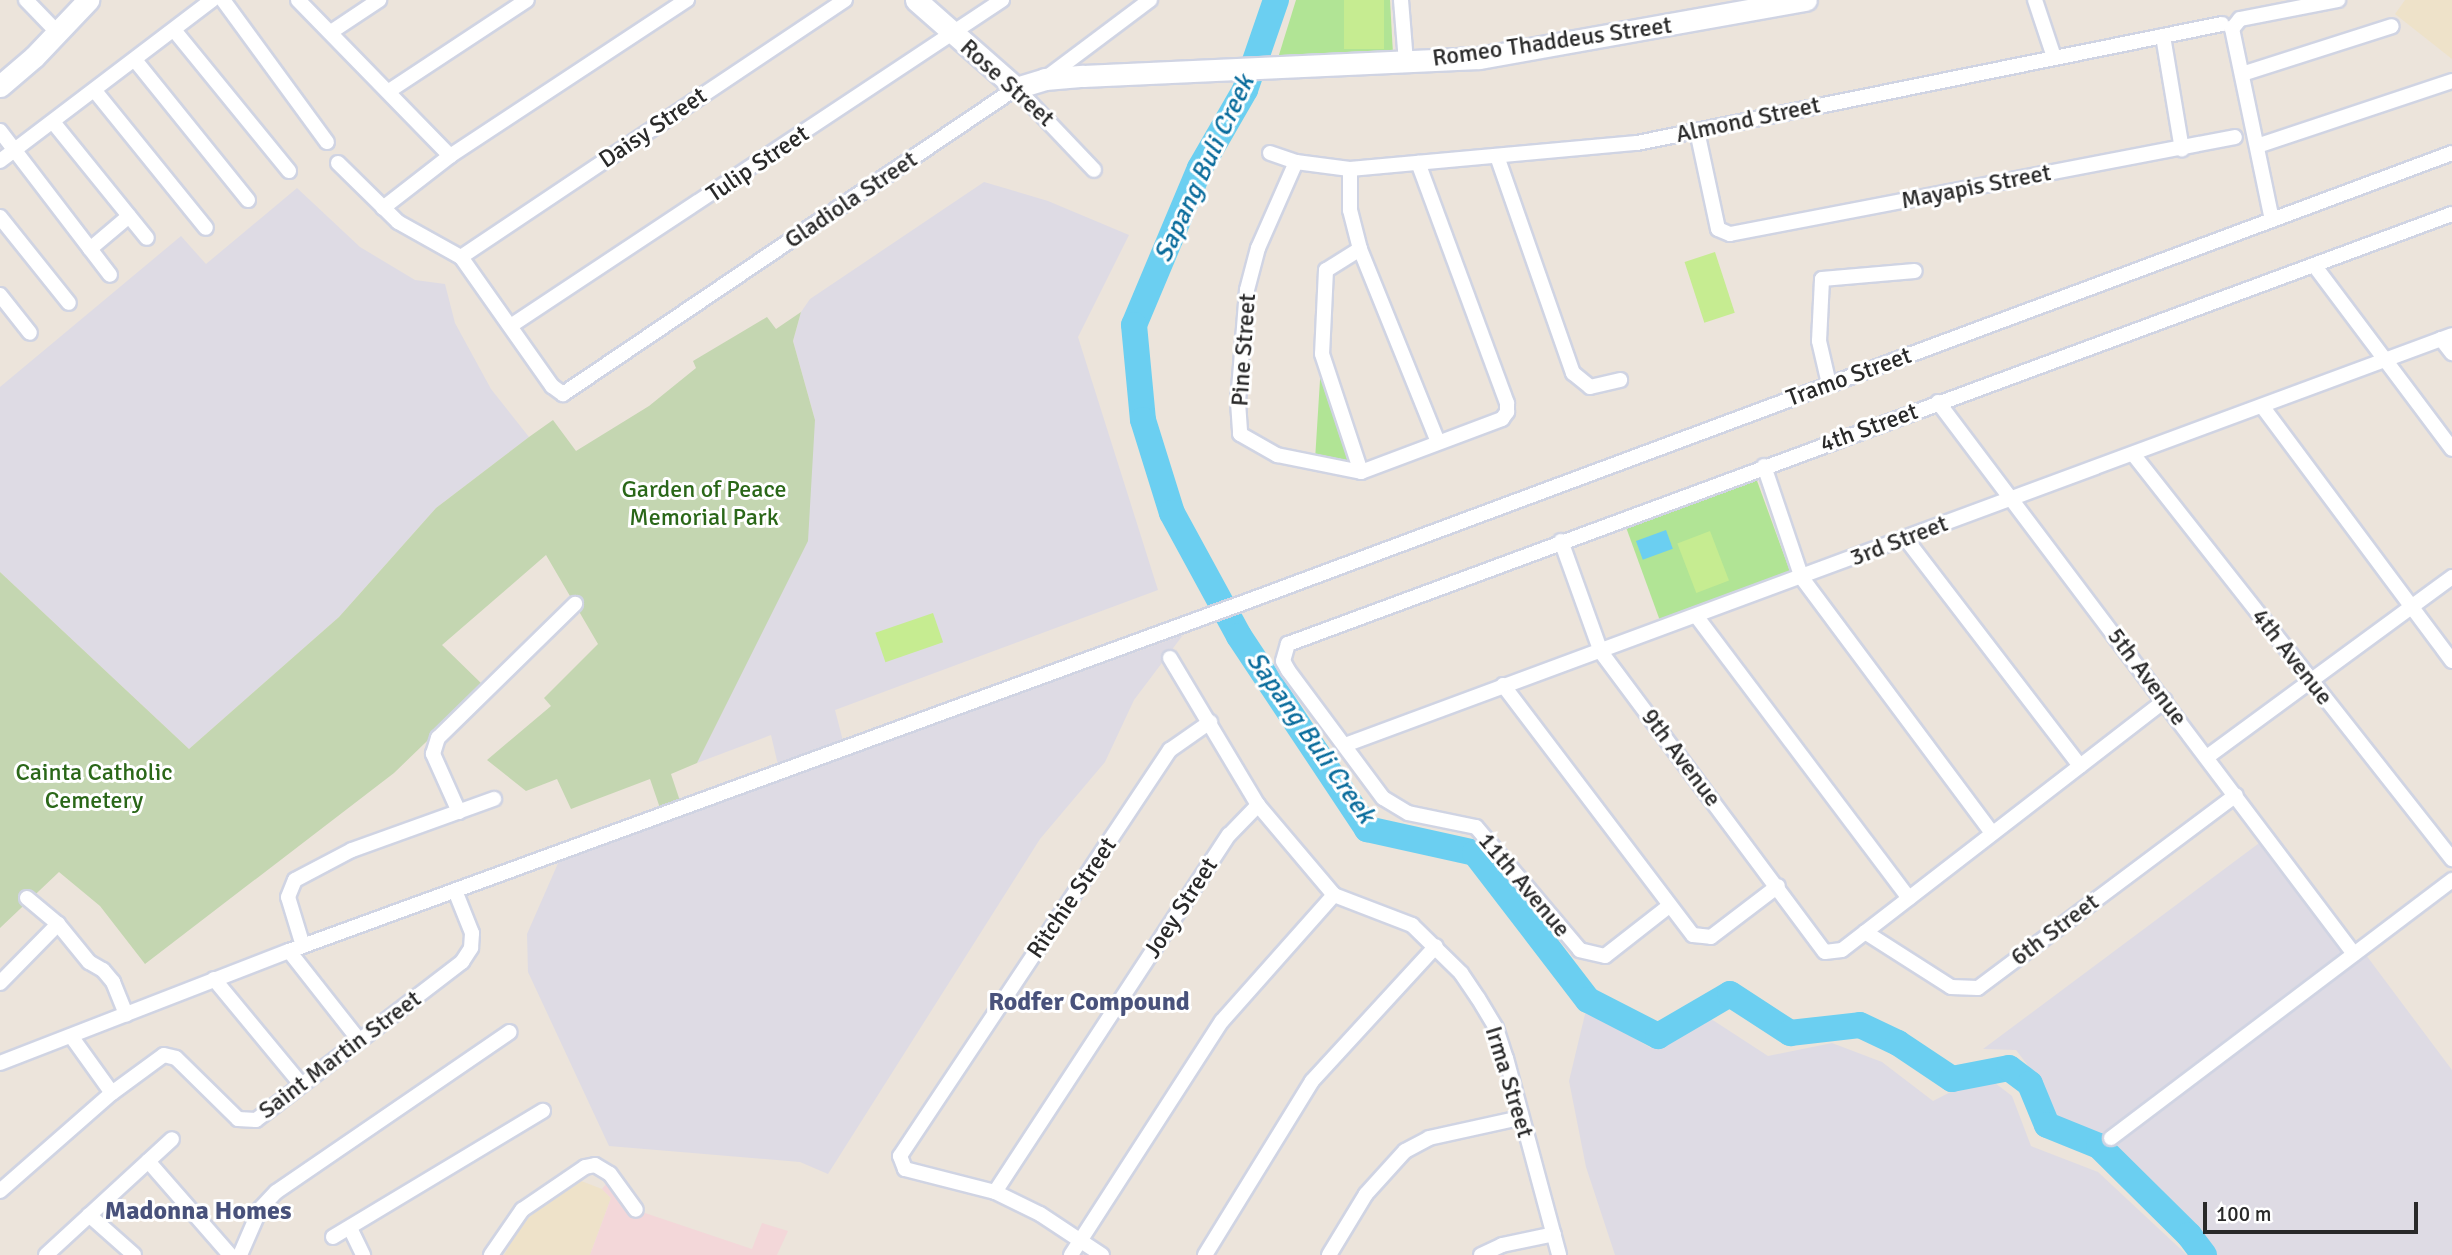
<!DOCTYPE html>
<html>
<head>
<meta charset="utf-8">
<style>
	body { margin:0 }
	#map { position:relative; width:2452px; height:1255px; overflow:hidden; background:#ece4db; font-family:Signika,sans-serif }
	div>[style] { position:absolute }
	[style*='--x'] { left:calc(var(--x)*1px); top:calc(var(--y)*1px); width:calc(var(--w)*1px); rotate:calc(var(--a)*1deg) }
	.industrial>* { inset:0; background:#dedbe4 }
	.education>* { inset:0; background:#eee2c9 }
	.medical>* { inset:0; background:#f3d7d9 }
	.green>* { inset:0; background:#b1e495; transform-origin:0 0 }
	.cemetery>* { inset:0; background:#c4d6b1 }
	.pitch>* { inset:0; background:#c6ec91; transform-origin:0 0 }
	.water>* { inset:0; background:#6bcff1; transform-origin:0 0 }
	.river>* { height:26px; margin:-13px; padding:0 13px; transform-origin:13px; border-radius:13px; background:#6bcff1 }
	.roads { filter:drop-shadow(2px 0 #d0d4e3) drop-shadow(-2px 0 #d0d4e3) drop-shadow(0 2px #d0d4e3) drop-shadow(0 -2px #d0d4e3) }
	.street>* { height:14px; margin:-7px; padding:0 7px; transform-origin:7px; border-radius:7px; background:#fff }
	.secondary>* { height:21px; margin:-10.5px; padding:0 10.5px; transform-origin:10.5px; border-radius:10.5px; background:#fff }
	span { translate:-50% -50%; white-space:nowrap; text-align:center; line-height:1.15; -webkit-text-stroke:6px #fff; paint-order:stroke }
	.street-label { font-size:24px; color:#292929 }
	.park-label { font-size:24px; color:#2a6718 }
	.water-label { font-size:26px; color:#0a6c9c; font-style:italic }
	.neighbourhood-label { font-size:26px; color:#49527b; font-weight:700 }
	.scale { position:absolute; left:2203px; top:1202px; width:215px; height:32px; box-sizing:border-box; border:4px solid #292929; border-top:0; padding-left:9px; font-size:21px; line-height:24px; white-space:nowrap; color:#292929; -webkit-text-stroke:5px #fff; paint-order:stroke }
</style>
</head>
<body>
<div id="map">
	<div class="industrial">
		<div style="clip-path:polygon(984px 182px,1048px 201px,1129px 235px,1078px 337px,1158px 590px,835px 710px,843px 741px,778px 765px,771px 735px,697px 763px,726px 704px,815px 420px,793px 341px,801px 312px,810px 299px)"></div>
		<div style="clip-path:polygon(297px 188px,360px 247px,415px 280px,445px 284px,455px 323px,491px 389px,529px 437px,436px 508px,339px 617px,189px 749px,0 572px,0 387px,181px 236px,206px 264px)"></div>
		<div style="clip-path:polygon(1183px 635px,1134px 700px,1105px 762px,1040px 839px,828px 1174px,800px 1162px,609px 1146px,528px 972px,527px 934px,559px 861px)"></div>
		<div style="clip-path:polygon(2274px 832px,2452px 1070px,2452px 1255px,2209px 1255px,2105px 1137px,2057px 1121px,2039px 1080px,2016px 1050px,1983px 1049px)"></div>
		<div style="clip-path:polygon(1586px 1010px,1651px 1048px,1705px 1015px,1768px 1056px,1832px 1043px,1882px 1062px,1933px 1101px,1970px 1082px,1995px 1083px,2012px 1096px,2031px 1146px,2098px 1172px,2187px 1255px,1615px 1255px,1586px 1167px,1569px 1081px)"></div>
	</div>
	<div class="education">
		<div style="clip-path:polygon(2405px 0,2452px 0,2452px 59px,2395px 14px)"></div>
		<div style="clip-path:polygon(576px 1179px,602px 1189px,611px 1198px,590px 1255px,504px 1255px,522px 1223px)"></div>
	</div>
	<div class="medical">
		<div style="clip-path:polygon(610px 1179px,645px 1213px,752px 1249px,762px 1223px,788px 1231px,777px 1255px,590px 1255px,611px 1198px,602px 1189px)"></div>
	</div>
	<div class="green">
		<div style="clip-path:polygon(1296px 0,1390px 0,1393px 54px,1278px 58px)"></div>
		<div style="clip-path:polygon(1321px 364px,1354px 468px,1315px 460px)"></div>
		<div style="left:1756px;top:478px;width:102px;height:139px;rotate:70deg"></div>
	</div>
	<div class="cemetery">
		<div style="clip-path:polygon(801px 312px,793px 341px,815px 420px,808px 541px,697px 763px,671px 774px,680px 801px,660px 808px,650px 779px,571px 809px,557px 779px,526px 791px,487px 760px,551px 706px,544px 698px,598px 644px,546px 555px,442px 645px,484px 686px,394px 773px,145px 964px,100px 906px,59px 872px,0 928px,0 572px,189px 749px,339px 617px,436px 508px,529px 437px,553px 420px,576px 451px,649px 406px,696px 368px,693px 361px,767px 317px,776px 329px)"></div>
	</div>
	<div class="pitch">
		<div style="left:1344px;top:0;width:40px;height:49px"></div>
		<div style="left:1715px;top:252px;width:64px;height:32px;rotate:72deg"></div>
		<div style="left:1710px;top:531px;width:53px;height:35px;rotate:69deg"></div>
		<div style="left:933px;top:613px;width:31px;height:61px;rotate:71deg"></div>
	</div>
	<div class="water">
		<div style="left:1666px;top:530px;width:20px;height:32px;rotate:70deg"></div>
	</div>
	<div class="river">
		<div style="--x:1276;--y:0;--w:95;--a:109"></div>
		<div style="--x:1245;--y:90;--w:90;--a:120"></div>
		<div style="--x:1200;--y:168;--w:170;--a:112.8"></div>
		<div style="--x:1134;--y:325;--w:95;--a:84.6"></div>
		<div style="--x:1143;--y:420;--w:97;--a:72.7"></div>
		<div style="--x:1172;--y:513;--w:140;--a:61.4"></div>
		<div style="--x:1239;--y:636;--w:232;--a:56.4"></div>
		<div style="--x:1367;--y:829;--w:111;--a:12.5"></div>
		<div style="--x:1475;--y:853;--w:185;--a:52.5"></div>
		<div style="--x:1588;--y:1000;--w:79;--a:27.2"></div>
		<div style="--x:1658;--y:1036;--w:83;--a:-30.3"></div>
		<div style="--x:1730;--y:994;--w:72;--a:33"></div>
		<div style="--x:1790;--y:1033;--w:70;--a:-6.5"></div>
		<div style="--x:1860;--y:1025;--w:42;--a:25.3"></div>
		<div style="--x:1898;--y:1043;--w:65;--a:33.7"></div>
		<div style="--x:1952;--y:1079;--w:58;--a:-10.9"></div>
		<div style="--x:2009;--y:1068;--w:26;--a:37"></div>
		<div style="--x:2030;--y:1084;--w:44;--a:67.5"></div>
		<div style="--x:2047;--y:1125;--w:56;--a:22"></div>
		<div style="--x:2099;--y:1146;--w:127;--a:44.7"></div>
		<div style="--x:2189;--y:1235;--w:25;--a:53"></div>
	</div>
	<div class="roads">
		<div class="street">
			<div style="--x:26;--y:0;--w:45;--a:45.9"></div>
			<div style="--x:223;--y:0;--w:176;--a:53.8"></div>
			<div style="--x:298;--y:0;--w:218;--a:45.7"></div>
			<div style="--x:1401;--y:0;--w:62;--a:85.4"></div>
			<div style="--x:2035;--y:0;--w:60;--a:71.6"></div>
			<div style="--x:174;--y:30;--w:182;--a:50.8"></div>
			<div style="--x:331;--y:32;--w:58;--a:-33.7"></div>
			<div style="--x:2163;--y:36;--w:115;--a:80.5"></div>
			<div style="--x:135;--y:60;--w:180;--a:51.1"></div>
			<div style="--x:2242;--y:74;--w:157;--a:-17.7"></div>
			<div style="--x:1046;--y:78;--w:130;--a:-36.9"></div>
			<div style="--x:95;--y:91;--w:176;--a:51"></div>
			<div style="--x:389;--y:91;--w:165;--a:-33.4"></div>
			<div style="--x:53;--y:122;--w:149;--a:51"></div>
			<div style="--x:0;--y:131;--w:181;--a:52.6"></div>
			<div style="--x:1697;--y:131;--w:100;--a:77.9"></div>
			<div style="--x:1718;--y:229;--w:13;--a:23"></div>
			<div style="--x:1730;--y:234;--w:514;--a:-10.87"></div>
			<div style="--x:2257;--y:146;--w:206;--a:-18.4"></div>
			<div style="--x:1270;--y:153;--w:28;--a:19"></div>
			<div style="--x:1296;--y:162;--w:54;--a:7.4"></div>
			<div style="--x:1350;--y:169;--w:288;--a:-5.2"></div>
			<div style="--x:1637;--y:143;--w:597;--a:-11.5"></div>
			<div style="--x:1498;--y:159;--w:227;--a:70.7"></div>
			<div style="--x:1573;--y:373;--w:22;--a:39"></div>
			<div style="--x:1590;--y:387;--w:31;--a:-13"></div>
			<div style="--x:0;--y:161;--w:266;--a:-37.2"></div>
			<div style="--x:1296;--y:162;--w:94;--a:113.8"></div>
			<div style="--x:1258;--y:248;--w:43;--a:104.7"></div>
			<div style="--x:1247;--y:290;--w:112;--a:94.6"></div>
			<div style="--x:1238;--y:402;--w:32;--a:86"></div>
			<div style="--x:1240;--y:434;--w:43;--a:29.6"></div>
			<div style="--x:1277;--y:455;--w:86;--a:11.4"></div>
			<div style="--x:1361;--y:472;--w:151;--a:-20.6"></div>
			<div style="--x:1502;--y:419;--w:9;--a:-54"></div>
			<div style="--x:1507;--y:412;--w:9;--a:-90"></div>
			<div style="--x:1507;--y:403;--w:256;--a:-110.3"></div>
			<div style="--x:338;--y:163;--w:84;--a:44.5"></div>
			<div style="--x:398;--y:222;--w:72;--a:29.1"></div>
			<div style="--x:461;--y:257;--w:158;--a:54.8"></div>
			<div style="--x:552;--y:386;--w:14;--a:36"></div>
			<div style="--x:563;--y:394;--w:547;--a:-34.04"></div>
			<div style="--x:1016;--y:88;--w:113;--a:46.4"></div>
			<div style="--x:1350;--y:169;--w:41;--a:90"></div>
			<div style="--x:1350;--y:210;--w:40;--a:75.6"></div>
			<div style="--x:1360;--y:249;--w:208;--a:68"></div>
			<div style="--x:383;--y:208;--w:85;--a:-37.8"></div>
			<div style="--x:450;--y:156;--w:284;--a:-33.4"></div>
			<div style="--x:0;--y:217;--w:110;--a:51.3"></div>
			<div style="--x:2272;--y:220;--w:195;--a:-101.8"></div>
			<div style="--x:2232;--y:29;--w:13;--a:-51"></div>
			<div style="--x:2240;--y:19;--w:100;--a:-11"></div>
			<div style="--x:90;--y:249;--w:51;--a:-40.2"></div>
			<div style="--x:1360;--y:249;--w:40;--a:148"></div>
			<div style="--x:1326;--y:270;--w:84;--a:92.7"></div>
			<div style="--x:1322;--y:354;--w:124;--a:71.7"></div>
			<div style="--x:461;--y:257;--w:462;--a:-33.8"></div>
			<div style="--x:2314;--y:265;--w:230;--a:53.1"></div>
			<div style="--x:0;--y:295;--w:48;--a:51.7"></div>
			<div style="--x:512;--y:325;--w:588;--a:-33.55"></div>
			<div style="--x:2441;--y:339;--w:18;--a:52"></div>
			<div style="--x:1829;--y:384;--w:44;--a:-103.1"></div>
			<div style="--x:1819;--y:341;--w:62;--a:-87.2"></div>
			<div style="--x:1822;--y:279;--w:93;--a:-4.9"></div>
			<div style="--x:1938;--y:402;--w:691;--a:53"></div>
			<div style="--x:2262;--y:406;--w:318;--a:53.3"></div>
			<div style="--x:2133;--y:454;--w:516;--a:51.77"></div>
			<div style="--x:1764;--y:466;--w:118;--a:71.3"></div>
			<div style="--x:1802;--y:578;--w:318;--a:53.3"></div>
			<div style="--x:1906;--y:539;--w:286;--a:52.5"></div>
			<div style="--x:1561;--y:541;--w:118;--a:70.2"></div>
			<div style="--x:1601;--y:652;--w:374;--a:53.3"></div>
			<div style="--x:1825;--y:952;--w:17;--a:-7"></div>
			<div style="--x:1842;--y:950;--w:408;--a:-37.7"></div>
			<div style="--x:1697;--y:617;--w:352;--a:53"></div>
			<div style="--x:1170;--y:658;--w:171;--a:59.1"></div>
			<div style="--x:1258;--y:805;--w:118;--a:49.8"></div>
			<div style="--x:1334;--y:895;--w:84;--a:21"></div>
			<div style="--x:1412;--y:925;--w:69;--a:44.4"></div>
			<div style="--x:1461;--y:973;--w:30;--a:56"></div>
			<div style="--x:1478;--y:998;--w:35;--a:59"></div>
			<div style="--x:1496;--y:1028;--w:32;--a:72"></div>
			<div style="--x:1506;--y:1058;--w:204;--a:74.9"></div>
			<div style="--x:1503;--y:685;--w:314;--a:52.8"></div>
			<div style="--x:1693;--y:935;--w:18;--a:6"></div>
			<div style="--x:1711;--y:937;--w:84;--a:-37.3"></div>
			<div style="--x:1345;--y:745;--w:1180;--a:-20.32"></div>
			<div style="--x:2207;--y:757;--w:304;--a:-36.3"></div>
			<div style="--x:459;--y:812;--w:64;--a:-114.1"></div>
			<div style="--x:433;--y:754;--w:17;--a:-73"></div>
			<div style="--x:438;--y:738;--w:192;--a:-44.4"></div>
			<div style="--x:27;--y:898;--w:40;--a:40"></div>
			<div style="--x:58;--y:924;--w:49;--a:50.8"></div>
			<div style="--x:89;--y:962;--w:16;--a:30"></div>
			<div style="--x:103;--y:970;--w:16;--a:50"></div>
			<div style="--x:113;--y:982;--w:35;--a:68"></div>
			<div style="--x:1669;--y:906;--w:81;--a:142"></div>
			<div style="--x:1605;--y:956;--w:26;--a:-167"></div>
			<div style="--x:1580;--y:950;--w:161;--a:-130.2"></div>
			<div style="--x:1476;--y:827;--w:69;--a:-168.4"></div>
			<div style="--x:1408;--y:813;--w:29;--a:-149"></div>
			<div style="--x:1383;--y:798;--w:159;--a:-126.6"></div>
			<div style="--x:1288;--y:670;--w:10;--a:-119"></div>
			<div style="--x:1283;--y:661;--w:18;--a:-74"></div>
			<div style="--x:1288;--y:644;--w:1241;--a:-20.28"></div>
			<div style="--x:1865;--y:932;--w:102;--a:32.6"></div>
			<div style="--x:1951;--y:987;--w:27;--a:2"></div>
			<div style="--x:1978;--y:988;--w:322;--a:-36.8"></div>
			<div style="--x:303;--y:946;--w:51;--a:-107"></div>
			<div style="--x:288;--y:897;--w:18;--a:-68"></div>
			<div style="--x:295;--y:880;--w:64;--a:-27.8"></div>
			<div style="--x:352;--y:850;--w:151;--a:-19.8"></div>
			<div style="--x:289;--y:951;--w:113;--a:51.8"></div>
			<div style="--x:214;--y:979;--w:135;--a:50.4"></div>
			<div style="--x:0;--y:983;--w:83;--a:-45.5"></div>
			<div style="--x:71;--y:1036;--w:70;--a:54.3"></div>
			<div style="--x:0;--y:1063;--w:310;--a:-21.2"></div>
			<div style="--x:289;--y:951;--w:1012;--a:-20.05"></div>
			<div style="--x:1240;--y:604;--w:1293;--a:-20.41"></div>
			<div style="--x:2111;--y:1138;--w:428;--a:-37.1"></div>
			<div style="--x:148;--y:1161;--w:125;--a:48.9"></div>
			<div style="--x:0;--y:1191;--w:149;--a:-41.2"></div>
			<div style="--x:112;--y:1093;--w:64;--a:-36.2"></div>
			<div style="--x:164;--y:1055;--w:12;--a:14"></div>
			<div style="--x:176;--y:1058;--w:87;--a:44.5"></div>
			<div style="--x:238;--y:1119;--w:18;--a:3"></div>
			<div style="--x:256;--y:1120;--w:260;--a:-37.5"></div>
			<div style="--x:462;--y:962;--w:17;--a:-57"></div>
			<div style="--x:471;--y:948;--w:15;--a:-86"></div>
			<div style="--x:472;--y:933;--w:43;--a:-111.8"></div>
			<div style="--x:995;--y:1192;--w:427;--a:-56.8"></div>
			<div style="--x:1229;--y:835;--w:42;--a:-46"></div>
			<div style="--x:89;--y:1215;--w:60;--a:41.6"></div>
			<div style="--x:350;--y:1228;--w:30;--a:64"></div>
			<div style="--x:333;--y:1237;--w:245;--a:-31"></div>
			<div style="--x:46;--y:1255;--w:171;--a:-42.6"></div>
			<div style="--x:240;--y:1255;--w:50;--a:-66.5"></div>
			<div style="--x:260;--y:1209;--w:23;--a:-47"></div>
			<div style="--x:276;--y:1192;--w:283;--a:-34.4"></div>
			<div style="--x:491;--y:1255;--w:55;--a:-55.4"></div>
			<div style="--x:522;--y:1210;--w:76;--a:-34.3"></div>
			<div style="--x:585;--y:1167;--w:10;--a:-11"></div>
			<div style="--x:595;--y:1165;--w:17;--a:31"></div>
			<div style="--x:610;--y:1174;--w:44;--a:54.2"></div>
			<div style="--x:1071;--y:1255;--w:278;--a:-57.2"></div>
			<div style="--x:1222;--y:1021;--w:169;--a:-48.4"></div>
			<div style="--x:1102;--y:1255;--w:74;--a:-146.5"></div>
			<div style="--x:1040;--y:1214;--w:50;--a:-153.9"></div>
			<div style="--x:995;--y:1192;--w:93;--a:-165.7"></div>
			<div style="--x:905;--y:1169;--w:14;--a:-111"></div>
			<div style="--x:900;--y:1156;--w:488;--a:-56.4"></div>
			<div style="--x:1170;--y:750;--w:49;--a:-35"></div>
			<div style="--x:1205;--y:1255;--w:204;--a:-58.4"></div>
			<div style="--x:1312;--y:1081;--w:183;--a:-47.4"></div>
			<div style="--x:1329;--y:1255;--w:71;--a:-58.8"></div>
			<div style="--x:1366;--y:1194;--w:58;--a:-47.8"></div>
			<div style="--x:1405;--y:1151;--w:27;--a:-28"></div>
			<div style="--x:1429;--y:1138;--w:93;--a:-12.4"></div>
			<div style="--x:1481;--y:1255;--w:23;--a:-25"></div>
			<div style="--x:1502;--y:1245;--w:53;--a:-11.9"></div>
		</div>
		<div class="secondary">
			<div style="--x:916;--y:0;--w:133;--a:41.3"></div>
			<div style="--x:1016;--y:88;--w:30;--a:-17"></div>
			<div style="--x:1045;--y:79;--w:38;--a:-5"></div>
			<div style="--x:1083;--y:76;--w:396;--a:-2.6"></div>
			<div style="--x:1479;--y:58;--w:332;--a:-10.1"></div>
			<div style="--x:0;--y:86;--w:45;--a:-40.5"></div>
			<div style="--x:34;--y:57;--w:79;--a:-46.5"></div>
		</div>
	</div>
	<div class="street-label">
		<span style="left:1552px;top:42px;rotate:-8deg">Romeo Thaddeus Street</span>
		<span style="left:1007px;top:83px;rotate:42deg">Rose Street</span>
		<span style="left:1748px;top:120px;rotate:-12deg">Almond Street</span>
		<span style="left:653px;top:128px;rotate:-34deg">Daisy Street</span>
		<span style="left:758px;top:164px;rotate:-34deg">Tulip Street</span>
		<span style="left:1976px;top:187px;rotate:-11deg">Mayapis Street</span>
		<span style="left:851px;top:200px;rotate:-34deg">Gladiola Street</span>
		<span style="left:1244px;top:350px;rotate:-86deg">Pine Street</span>
		<span style="left:1849px;top:377px;rotate:-20deg">Tramo Street</span>
		<span style="left:1869px;top:428px;rotate:-20deg">4th Street</span>
		<span style="left:1899px;top:541px;rotate:-21deg">3rd Street</span>
		<span style="left:2292px;top:657px;rotate:52deg">4th Avenue</span>
		<span style="left:2147px;top:677px;rotate:53deg">5th Avenue</span>
		<span style="left:1681px;top:758px;rotate:53deg">9th Avenue</span>
		<span style="left:1524px;top:885px;rotate:50deg">11th Avenue</span>
		<span style="left:1072px;top:898px;rotate:-56deg">Ritchie Street</span>
		<span style="left:1181px;top:908px;rotate:-57deg">Joey Street</span>
		<span style="left:2055px;top:930px;rotate:-37deg">6th Street</span>
		<span style="left:340px;top:1055px;rotate:-37deg">Saint Martin Street</span>
		<span style="left:1509px;top:1082px;rotate:73deg">Irma Street</span>
	</div>
	<div class="park-label">
		<span style="left:704px;top:504px">Garden of Peace<br>Memorial Park</span>
		<span style="left:94px;top:787px">Cainta Catholic<br>Cemetery</span>
	</div>
	<div class="water-label">
		<span style="left:1205px;top:169px;rotate:-65deg">Sapang Buli Creek</span>
		<span style="left:1310px;top:738px;rotate:55deg">Sapang Buli Creek</span>
	</div>
	<div class="neighbourhood-label">
		<span style="left:1089px;top:1003px">Rodfer Compound</span>
		<span style="left:198px;top:1212px">Madonna Homes</span>
	</div>
	<div class="scale">100 m</div>
</div>
</body>
</html>
